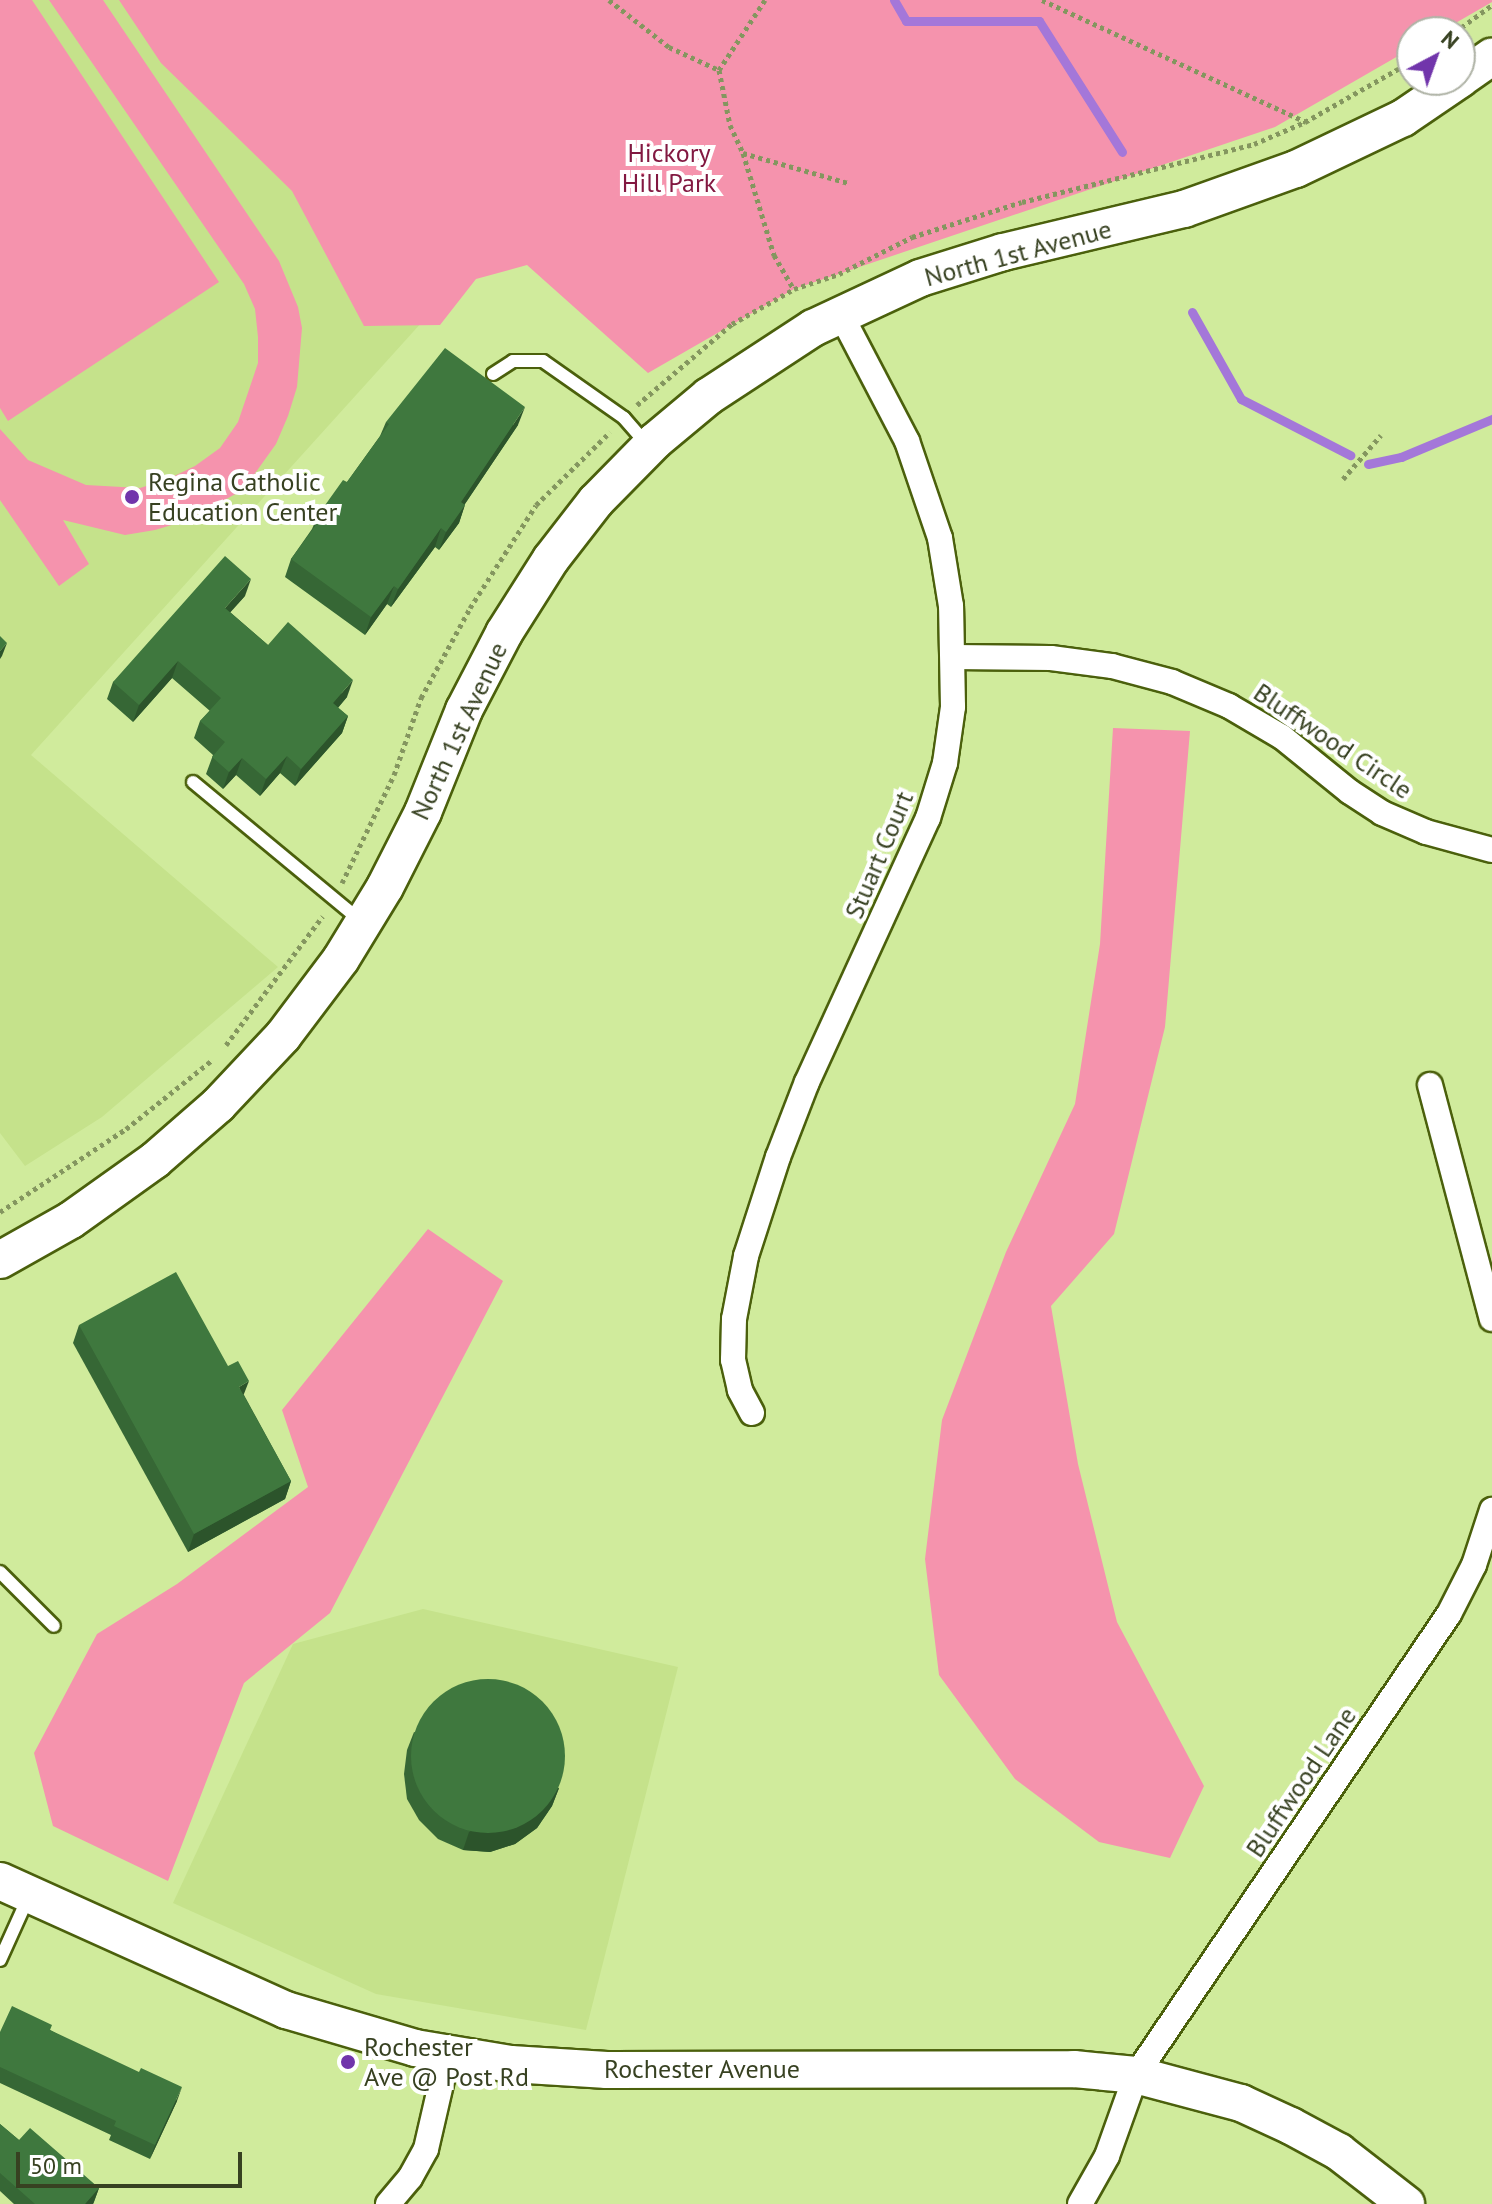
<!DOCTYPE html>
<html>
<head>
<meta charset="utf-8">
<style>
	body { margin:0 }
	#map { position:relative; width:1492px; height:2204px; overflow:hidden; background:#d0eb9c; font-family:"PT Sans",sans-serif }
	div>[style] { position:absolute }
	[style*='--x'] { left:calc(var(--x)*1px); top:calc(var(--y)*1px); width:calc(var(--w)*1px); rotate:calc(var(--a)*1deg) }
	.built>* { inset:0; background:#c5e28b }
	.green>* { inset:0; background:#f593ad }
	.stream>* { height:9px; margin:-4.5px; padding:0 4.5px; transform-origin:4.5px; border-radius:4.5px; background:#a477d9 }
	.path>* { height:5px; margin-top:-2.5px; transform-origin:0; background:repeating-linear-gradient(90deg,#84965f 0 4px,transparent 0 8px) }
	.roads { filter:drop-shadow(2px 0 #4b600c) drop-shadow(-2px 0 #4b600c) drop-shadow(0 2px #4b600c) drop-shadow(0 -2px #4b600c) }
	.lane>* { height:12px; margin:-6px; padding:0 6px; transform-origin:6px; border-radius:6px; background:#fff }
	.street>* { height:24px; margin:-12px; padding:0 12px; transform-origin:12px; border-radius:12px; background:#fff }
	.secondary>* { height:36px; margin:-18px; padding:0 18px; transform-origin:18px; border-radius:18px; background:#fff }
	.wall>* { inset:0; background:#366735 }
	.shaded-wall>* { inset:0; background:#2c542b }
	.building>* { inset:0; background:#3f783e }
	.round { border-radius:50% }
	.dots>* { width:22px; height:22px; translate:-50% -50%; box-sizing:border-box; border:4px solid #fff; border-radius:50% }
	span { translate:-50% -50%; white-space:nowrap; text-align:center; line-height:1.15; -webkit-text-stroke:8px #fff; paint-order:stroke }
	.park-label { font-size:26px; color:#821841 }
	.street-label { font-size:26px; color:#374121 }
	.poi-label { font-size:26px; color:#374121 }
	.left { translate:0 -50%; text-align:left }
	.north { position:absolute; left:1396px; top:16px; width:80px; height:80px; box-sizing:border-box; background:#fff; border:2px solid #afb3a6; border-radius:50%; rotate:41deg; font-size:22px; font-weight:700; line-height:32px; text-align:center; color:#374121 }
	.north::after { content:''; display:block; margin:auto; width:28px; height:36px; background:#7135ab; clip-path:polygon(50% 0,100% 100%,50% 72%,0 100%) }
	.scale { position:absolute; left:16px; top:2152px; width:226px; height:36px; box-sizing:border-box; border:4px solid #374121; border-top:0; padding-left:10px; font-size:24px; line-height:28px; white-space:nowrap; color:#374121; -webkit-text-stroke:6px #fff; paint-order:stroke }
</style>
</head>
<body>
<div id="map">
	<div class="built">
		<div style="clip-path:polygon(0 0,218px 0,497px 239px,31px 755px,278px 967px,102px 1117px,25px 1166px,0 1133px)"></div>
		<div style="clip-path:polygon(423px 1609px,678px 1667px,586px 2030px,376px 1994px,173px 1903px,293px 1644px)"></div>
	</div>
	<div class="green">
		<div style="clip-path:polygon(0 0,32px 0,219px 282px,8px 421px,0 408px)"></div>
		<div style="clip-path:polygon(49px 0,103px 0,279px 261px,298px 307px,302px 328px,297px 387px,288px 416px,276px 444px,243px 490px,185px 521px,155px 530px,125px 535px,63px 520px,89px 564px,59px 586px,0 500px,0 429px,28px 460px,86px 485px,140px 488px,168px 479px,195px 466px,220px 448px,238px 422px,258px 363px,258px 337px,255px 309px,244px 284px)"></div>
		<div style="clip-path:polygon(119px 0,1492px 0,1492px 2px,1440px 32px,1412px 32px,1412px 48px,1275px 127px,794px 289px,648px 373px,527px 265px,476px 279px,440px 325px,364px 326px,292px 191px,161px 63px)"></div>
		<div style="clip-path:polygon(1113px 728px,1190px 731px,1165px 1027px,1114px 1234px,1051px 1306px,1078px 1464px,1117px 1622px,1204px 1786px,1170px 1858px,1099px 1842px,1015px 1779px,939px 1675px,925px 1559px,942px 1420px,1006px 1252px,1075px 1104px,1100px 944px)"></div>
		<div style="clip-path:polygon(428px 1229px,503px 1281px,330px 1613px,244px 1683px,168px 1881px,53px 1826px,34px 1753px,97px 1634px,177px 1584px,308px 1487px,282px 1410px)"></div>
	</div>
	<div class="stream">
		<div style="--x:894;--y:0;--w:24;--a:60"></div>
		<div style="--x:906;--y:21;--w:133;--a:0"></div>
		<div style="--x:1039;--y:21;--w:155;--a:57.6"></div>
		<div style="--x:1192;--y:312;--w:100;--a:60.6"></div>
		<div style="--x:1241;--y:399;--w:123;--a:27.2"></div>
		<div style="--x:1368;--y:464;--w:34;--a:-12"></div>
		<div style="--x:1401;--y:457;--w:99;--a:-22.7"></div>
	</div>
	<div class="path">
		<div style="--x:609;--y:0;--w:76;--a:38.1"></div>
		<div style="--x:669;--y:47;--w:55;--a:24.7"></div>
		<div style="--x:765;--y:0;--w:84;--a:123.3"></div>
		<div style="--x:719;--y:70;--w:56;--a:78.7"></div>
		<div style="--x:730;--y:125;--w:31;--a:65"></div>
		<div style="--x:743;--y:153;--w:109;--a:15.9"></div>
		<div style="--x:1042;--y:0;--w:291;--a:24.8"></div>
		<div style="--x:1455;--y:32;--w:46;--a:-36.1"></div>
		<div style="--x:743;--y:153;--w:107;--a:73.1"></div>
		<div style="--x:774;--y:255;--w:39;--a:60"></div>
		<div style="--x:637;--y:405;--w:125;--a:-40.5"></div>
		<div style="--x:732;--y:324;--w:71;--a:-29.4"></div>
		<div style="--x:794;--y:289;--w:47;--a:-18.4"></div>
		<div style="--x:839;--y:274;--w:82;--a:-26.9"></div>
		<div style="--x:912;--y:237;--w:115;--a:-17.7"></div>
		<div style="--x:1022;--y:202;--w:239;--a:-14"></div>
		<div style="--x:1254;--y:144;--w:56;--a:-23.3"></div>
		<div style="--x:1305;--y:122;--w:123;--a:-29.7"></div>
		<div style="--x:1343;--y:479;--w:58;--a:-49.2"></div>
		<div style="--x:342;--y:883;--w:120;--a:-64.3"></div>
		<div style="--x:394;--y:775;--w:82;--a:-70.7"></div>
		<div style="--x:421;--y:698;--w:102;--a:-61.4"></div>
		<div style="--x:470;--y:608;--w:122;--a:-57.3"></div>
		<div style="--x:536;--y:505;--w:104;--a:-44.6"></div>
		<div style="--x:226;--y:1045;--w:161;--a:-53.1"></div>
		<div style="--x:0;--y:1212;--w:151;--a:-33.4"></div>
		<div style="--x:126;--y:1129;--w:109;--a:-38.7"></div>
	</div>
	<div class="roads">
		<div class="lane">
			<div style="--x:493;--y:374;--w:24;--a:-33"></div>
			<div style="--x:513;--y:361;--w:30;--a:0"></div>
			<div style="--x:543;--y:361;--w:99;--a:35.1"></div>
			<div style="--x:624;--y:418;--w:35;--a:49"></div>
			<div style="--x:193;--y:782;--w:218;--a:39.6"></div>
			<div style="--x:0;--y:1572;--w:76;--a:45"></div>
			<div style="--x:0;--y:1960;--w:68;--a:-65.7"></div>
		</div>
		<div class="street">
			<div style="--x:953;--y:657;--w:98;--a:0.6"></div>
			<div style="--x:1051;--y:658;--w:62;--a:7.5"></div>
			<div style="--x:1112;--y:666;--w:62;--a:14.9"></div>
			<div style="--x:1172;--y:682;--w:62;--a:22.8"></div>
			<div style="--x:1229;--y:706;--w:61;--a:30.3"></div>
			<div style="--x:1282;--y:737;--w:87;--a:39"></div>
			<div style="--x:1350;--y:792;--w:38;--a:33"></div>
			<div style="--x:1382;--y:813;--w:48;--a:23.4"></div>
			<div style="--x:1426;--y:832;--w:68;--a:15.3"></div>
			<div style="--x:1430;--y:1085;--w:242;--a:75.2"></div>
			<div style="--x:752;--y:1413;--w:26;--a:-118"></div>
			<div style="--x:740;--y:1390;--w:31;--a:-103"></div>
			<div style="--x:733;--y:1360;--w:41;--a:-88.6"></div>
			<div style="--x:734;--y:1319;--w:64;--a:-79.2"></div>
			<div style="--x:746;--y:1256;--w:104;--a:-72.1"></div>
			<div style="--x:778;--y:1157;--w:80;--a:-68.9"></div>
			<div style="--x:807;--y:1082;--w:290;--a:-65.4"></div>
			<div style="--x:928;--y:818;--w:58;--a:-72.8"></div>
			<div style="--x:945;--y:763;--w:57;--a:-81.9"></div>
			<div style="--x:953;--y:707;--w:101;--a:-91.1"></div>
			<div style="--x:951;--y:606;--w:69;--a:-99.2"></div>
			<div style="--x:940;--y:538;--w:102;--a:-108.8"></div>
			<div style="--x:907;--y:441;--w:144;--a:-117.6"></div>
			<div style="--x:388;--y:2204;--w:34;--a:-50"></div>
			<div style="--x:410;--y:2178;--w:33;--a:-61"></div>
			<div style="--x:426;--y:2149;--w:98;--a:-77"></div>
			<div style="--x:1080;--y:2204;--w:55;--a:-60.6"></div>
			<div style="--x:1107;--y:2156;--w:86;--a:-70.3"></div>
			<div style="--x:1136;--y:2075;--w:557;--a:-55.83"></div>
			<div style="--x:1449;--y:1614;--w:55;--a:-63"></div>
			<div style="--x:1474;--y:1565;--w:58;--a:-71.9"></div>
		</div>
		<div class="secondary">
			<div style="--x:1460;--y:79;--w:39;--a:-35"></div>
			<div style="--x:0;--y:1260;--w:81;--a:-29.4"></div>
			<div style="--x:71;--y:1220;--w:103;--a:-35.5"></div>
			<div style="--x:155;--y:1160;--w:84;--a:-41.1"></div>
			<div style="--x:218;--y:1105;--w:95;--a:-46.7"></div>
			<div style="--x:283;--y:1036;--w:96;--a:-53"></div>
			<div style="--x:341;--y:959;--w:84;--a:-58.6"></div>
			<div style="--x:385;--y:887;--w:84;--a:-63.1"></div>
			<div style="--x:423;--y:812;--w:110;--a:-68.1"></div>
			<div style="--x:464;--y:710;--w:87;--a:-62.5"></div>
			<div style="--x:504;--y:633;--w:88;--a:-57.6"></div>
			<div style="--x:551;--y:559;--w:73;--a:-52.2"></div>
			<div style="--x:596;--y:501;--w:84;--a:-45.5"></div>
			<div style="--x:655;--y:441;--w:70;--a:-39.8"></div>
			<div style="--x:709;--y:396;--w:124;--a:-33.2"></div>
			<div style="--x:813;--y:328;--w:118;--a:-25"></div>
			<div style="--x:920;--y:278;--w:87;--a:-17.4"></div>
			<div style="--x:1003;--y:252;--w:186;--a:-13.4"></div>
			<div style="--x:1184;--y:209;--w:119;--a:-19.7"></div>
			<div style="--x:1296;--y:169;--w:119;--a:-25.5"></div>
			<div style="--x:1403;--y:118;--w:68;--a:-34.2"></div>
			<div style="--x:0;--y:1881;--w:314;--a:24.3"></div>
			<div style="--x:286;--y:2010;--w:134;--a:16.4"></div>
			<div style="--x:415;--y:2048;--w:97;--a:9.5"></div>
			<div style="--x:511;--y:2064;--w:96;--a:3.6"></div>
			<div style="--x:607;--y:2070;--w:467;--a:-0.1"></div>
			<div style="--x:1074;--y:2069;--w:62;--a:5.5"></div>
			<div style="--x:1136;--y:2075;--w:109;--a:14.9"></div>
			<div style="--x:1241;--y:2103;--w:55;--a:24.7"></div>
			<div style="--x:1291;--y:2126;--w:55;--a:28.4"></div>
			<div style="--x:1339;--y:2152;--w:85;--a:37.8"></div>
		</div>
	</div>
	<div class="wall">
		<div style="clip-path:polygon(386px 422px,518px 425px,465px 504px,459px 523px,439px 550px,435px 547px,391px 607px,387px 604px,365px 635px,285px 577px,291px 559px,312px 529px,318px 515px,347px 482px,380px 436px)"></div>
		<div style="clip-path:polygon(245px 596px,230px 612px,268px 645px,347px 697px,338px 708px,348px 716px,342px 733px,295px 786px,280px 773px,260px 796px,236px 775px,223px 789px,206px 774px,213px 755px,194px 738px,200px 721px,210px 711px,172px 678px,133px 722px,107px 699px,113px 682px)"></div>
		<div style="clip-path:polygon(79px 1325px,244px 1395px,291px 1481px,285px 1499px,188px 1552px,73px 1343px)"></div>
		<div style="clip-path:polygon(414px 1732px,559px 1788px,552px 1806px,537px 1828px,515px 1844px,490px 1852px,463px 1850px,438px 1839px,419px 1820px,407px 1799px,404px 1774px,407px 1750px)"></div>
		<div style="clip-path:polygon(50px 2030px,177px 2101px,150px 2159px,109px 2140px,111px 2135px,0 2083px,0 2032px)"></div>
		<div style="clip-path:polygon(0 2124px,19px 2140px,99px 2188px,94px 2202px,93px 2204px,14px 2204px,0 2191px)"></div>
	</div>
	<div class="shaded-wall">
		<div style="clip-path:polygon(525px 407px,518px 425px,454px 520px,461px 502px)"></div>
		<div style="clip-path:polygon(465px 505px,459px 523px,439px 550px,446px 532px)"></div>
		<div style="clip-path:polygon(441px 528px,435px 547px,391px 607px,398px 589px)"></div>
		<div style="clip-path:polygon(251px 579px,245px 596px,219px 625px,225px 608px)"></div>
		<div style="clip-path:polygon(394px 586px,387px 604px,365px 635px,371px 617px)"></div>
		<div style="clip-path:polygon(7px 643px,2px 656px,0 659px,0 651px)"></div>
		<div style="clip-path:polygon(178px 661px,172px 678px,133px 722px,139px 705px)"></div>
		<div style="clip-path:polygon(353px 680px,347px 697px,327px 720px,333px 703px)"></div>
		<div style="clip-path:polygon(348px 716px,342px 733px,295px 786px,301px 769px)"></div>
		<div style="clip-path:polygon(287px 756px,280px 773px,260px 796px,266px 779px)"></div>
		<div style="clip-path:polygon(242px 758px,236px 775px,223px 789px,229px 772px)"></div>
		<div style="clip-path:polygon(249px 1381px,242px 1399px,239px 1387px)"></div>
		<div style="clip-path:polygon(291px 1481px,285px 1499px,188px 1552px,194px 1534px)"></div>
		<div style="clip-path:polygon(559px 1788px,552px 1806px,537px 1828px,515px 1844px,490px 1852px,463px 1850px,469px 1832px)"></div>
		<div style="clip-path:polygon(182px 2087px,177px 2101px,150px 2159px,155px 2145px)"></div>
		<div style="clip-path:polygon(99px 2188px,93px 2204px,85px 2204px)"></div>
	</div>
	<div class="building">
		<div style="clip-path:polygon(445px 348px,525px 407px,461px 502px,465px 505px,446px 532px,441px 528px,398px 589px,394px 586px,371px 617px,291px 559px,321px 518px,318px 515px,343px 480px,347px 482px,389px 424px,386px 422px)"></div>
		<div style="clip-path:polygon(225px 556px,251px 579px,225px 608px,268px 645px,288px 622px,353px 680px,333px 703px,348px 716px,301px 769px,287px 756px,266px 779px,242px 758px,229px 772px,212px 757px,225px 742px,200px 721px,221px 698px,178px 661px,139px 705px,113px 682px)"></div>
		<div style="clip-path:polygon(0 636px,7px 643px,0 651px)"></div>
		<div style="clip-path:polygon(176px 1272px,228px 1366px,238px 1361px,249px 1381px,239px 1387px,291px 1481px,194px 1534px,79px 1325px)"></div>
		<div class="round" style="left:411px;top:1679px;width:154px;height:154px"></div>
		<div style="clip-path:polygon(12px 2006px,52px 2025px,50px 2030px,139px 2072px,141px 2068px,182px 2087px,155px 2145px,114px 2126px,116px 2121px,0 2067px,0 2032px)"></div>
		<div style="clip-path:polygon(0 2124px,19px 2140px,30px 2128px,99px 2188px,85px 2204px,35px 2204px,0 2173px)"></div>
	</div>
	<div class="dots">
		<div style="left:132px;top:497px;background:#7135ab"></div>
		<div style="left:348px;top:2062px;background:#7135ab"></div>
	</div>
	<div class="park-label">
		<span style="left:669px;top:168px">Hickory<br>Hill Park</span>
	</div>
	<div class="street-label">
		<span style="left:1018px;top:253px;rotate:-15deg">North 1st Avenue</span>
		<span style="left:459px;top:731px;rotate:-65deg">North 1st Avenue</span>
		<span style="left:1333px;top:741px;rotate:34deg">Bluffwood Circle</span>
		<span style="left:879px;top:855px;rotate:-67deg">Stuart Court</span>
		<span style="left:1301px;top:1782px;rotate:-56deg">Bluffwood Lane</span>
		<span style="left:702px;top:2069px">Rochester Avenue</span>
	</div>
	<div class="poi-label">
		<span class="left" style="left:148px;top:497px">Regina Catholic<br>Education Center</span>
		<span class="left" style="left:364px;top:2062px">Rochester<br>Ave @ Post Rd</span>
	</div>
	<div class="north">N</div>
	<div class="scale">50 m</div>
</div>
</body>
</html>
